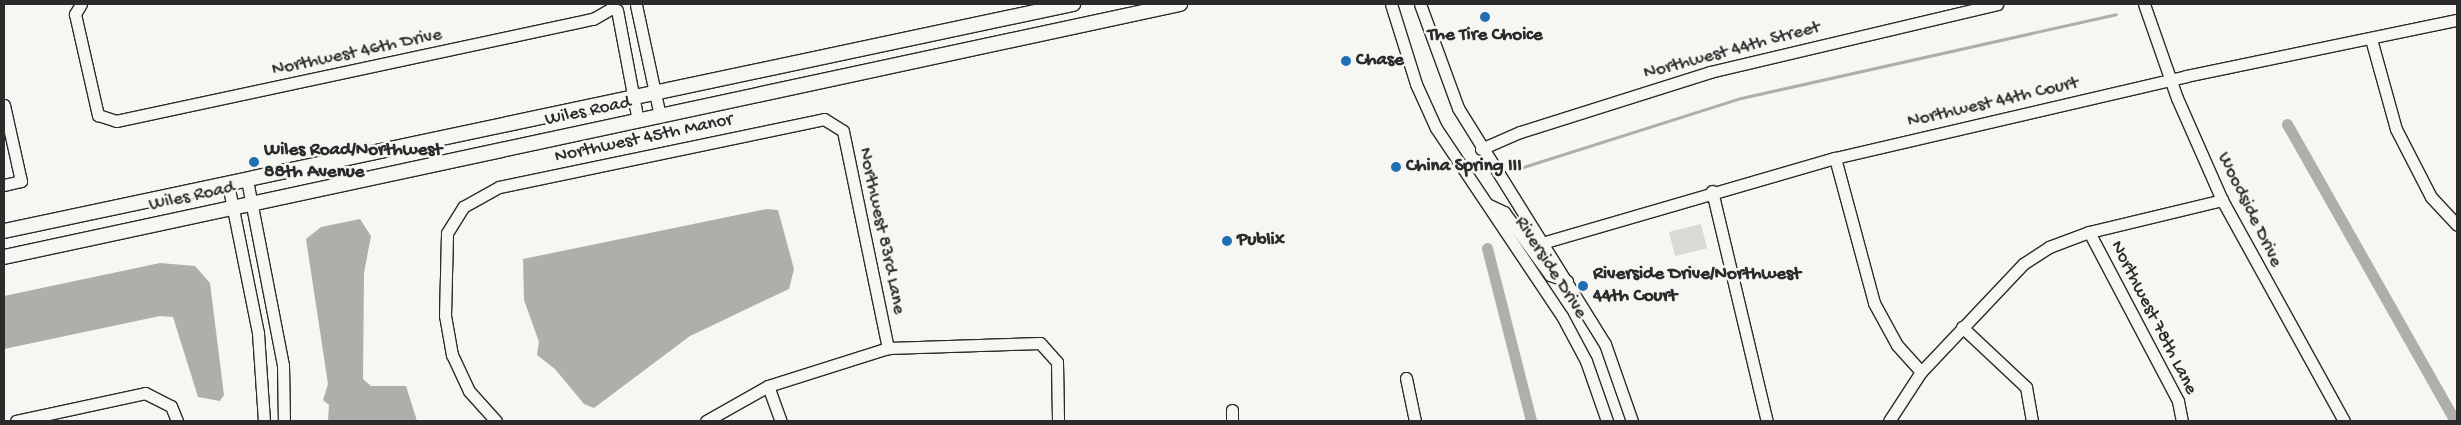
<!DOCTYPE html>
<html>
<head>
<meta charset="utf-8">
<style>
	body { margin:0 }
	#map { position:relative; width:2461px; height:425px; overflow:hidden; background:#f6f6f2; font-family:"Gochi Hand",sans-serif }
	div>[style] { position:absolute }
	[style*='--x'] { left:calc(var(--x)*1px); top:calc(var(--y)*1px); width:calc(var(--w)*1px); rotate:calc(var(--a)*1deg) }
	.green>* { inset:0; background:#d9d9d5; transform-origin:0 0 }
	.water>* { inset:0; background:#aeaeab }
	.stream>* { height:3px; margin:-1.5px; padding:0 1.5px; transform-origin:1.5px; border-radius:1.5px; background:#aeaeab }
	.canal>* { height:11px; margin:-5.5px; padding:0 5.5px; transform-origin:5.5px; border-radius:5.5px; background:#aeaeab }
	.roads { filter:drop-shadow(1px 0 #2b2b2b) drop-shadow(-1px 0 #2b2b2b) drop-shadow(0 1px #2b2b2b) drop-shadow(0 -1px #2b2b2b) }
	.minor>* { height:11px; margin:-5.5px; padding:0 5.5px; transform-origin:5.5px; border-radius:5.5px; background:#f6f6f2 }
	.major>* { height:14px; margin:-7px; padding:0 7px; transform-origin:7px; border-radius:7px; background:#f6f6f2 }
	.dots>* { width:14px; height:14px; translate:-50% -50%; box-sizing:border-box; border:2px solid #f6f6f2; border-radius:50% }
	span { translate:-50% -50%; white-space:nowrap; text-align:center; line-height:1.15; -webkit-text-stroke:5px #f6f6f2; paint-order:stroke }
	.poi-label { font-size:19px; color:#2b2b2b; font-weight:700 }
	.left { translate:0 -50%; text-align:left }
	.street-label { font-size:19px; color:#2b2b2b }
	.frame { position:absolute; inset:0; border:5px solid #2b2b2b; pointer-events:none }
</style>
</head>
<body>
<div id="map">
	<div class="green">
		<div style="left:1701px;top:224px;width:25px;height:33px;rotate:76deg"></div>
	</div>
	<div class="water">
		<div style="clip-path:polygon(767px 209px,778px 210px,794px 269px,789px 289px,690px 336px,594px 408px,584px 404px,555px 369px,537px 355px,539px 342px,524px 300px,523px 259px)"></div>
		<div style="clip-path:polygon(360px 219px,371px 236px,364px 273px,363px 379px,371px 386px,406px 386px,417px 421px,328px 421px,329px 405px,323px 400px,328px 384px,306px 239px,321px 227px)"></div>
		<div style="clip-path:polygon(160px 263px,195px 266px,210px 283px,224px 395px,220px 401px,198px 397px,173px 317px,160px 316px,4px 349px,4px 296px)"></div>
	</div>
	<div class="stream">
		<div style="--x:1517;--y:169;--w:235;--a:-17.6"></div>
		<div style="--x:1741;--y:98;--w:384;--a:-12.6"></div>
	</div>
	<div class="canal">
		<div style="--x:2287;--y:124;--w:341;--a:60.5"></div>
		<div style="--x:1487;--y:248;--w:179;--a:75.7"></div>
	</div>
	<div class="roads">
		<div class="minor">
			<div style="--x:81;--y:4;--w:12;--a:121"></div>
			<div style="--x:75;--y:14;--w:104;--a:77.2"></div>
			<div style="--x:98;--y:115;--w:19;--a:18"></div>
			<div style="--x:116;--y:121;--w:488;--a:-12.1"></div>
			<div style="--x:593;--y:19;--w:22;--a:-30"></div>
			<div style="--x:1391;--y:4;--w:84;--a:72.6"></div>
			<div style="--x:1416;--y:84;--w:48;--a:65.6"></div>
			<div style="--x:1436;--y:128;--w:226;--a:56.2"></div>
			<div style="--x:1562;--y:316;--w:51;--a:61.9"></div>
			<div style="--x:1586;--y:361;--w:64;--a:70.7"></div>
			<div style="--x:1420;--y:4;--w:111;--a:69.9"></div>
			<div style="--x:1458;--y:108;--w:278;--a:58.1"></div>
			<div style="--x:1605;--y:344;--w:82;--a:70.7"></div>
			<div style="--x:2144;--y:4;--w:100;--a:70.7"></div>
			<div style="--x:2177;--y:98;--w:111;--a:66.2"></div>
			<div style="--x:2222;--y:200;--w:252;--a:61.1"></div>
			<div style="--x:636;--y:5;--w:114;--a:77.8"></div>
			<div style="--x:617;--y:10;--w:113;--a:79.3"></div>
			<div style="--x:2371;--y:39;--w:93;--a:74.5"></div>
			<div style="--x:2396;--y:129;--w:76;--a:62.8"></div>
			<div style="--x:2431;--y:197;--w:38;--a:47"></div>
			<div style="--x:4;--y:105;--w:78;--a:77.4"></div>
			<div style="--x:21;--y:181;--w:17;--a:167"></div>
			<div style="--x:1481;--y:149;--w:43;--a:-23.6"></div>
			<div style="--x:1520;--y:132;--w:199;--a:-17.5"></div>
			<div style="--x:1710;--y:72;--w:295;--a:-13.3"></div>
			<div style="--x:1835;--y:158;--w:150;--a:74.9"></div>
			<div style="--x:1874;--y:303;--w:48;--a:61.3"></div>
			<div style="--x:1897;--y:345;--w:36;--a:48"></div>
			<div style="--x:247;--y:180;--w:188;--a:79"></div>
			<div style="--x:283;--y:365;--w:56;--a:89"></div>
			<div style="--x:228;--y:184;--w:152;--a:78.6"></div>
			<div style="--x:258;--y:333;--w:88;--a:86.1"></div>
			<div style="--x:1712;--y:191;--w:236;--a:76.6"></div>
			<div style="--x:1489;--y:205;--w:17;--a:25"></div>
			<div style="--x:1504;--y:212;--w:78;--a:53.9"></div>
			<div style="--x:1550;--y:275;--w:18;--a:19"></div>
			<div style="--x:2089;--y:232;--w:191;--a:62.2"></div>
			<div style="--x:2178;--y:401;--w:20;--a:79"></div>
			<div style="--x:1542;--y:243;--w:305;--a:-16.2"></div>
			<div style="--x:1835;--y:158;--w:360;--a:-13.1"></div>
			<div style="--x:2186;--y:76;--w:277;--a:-11.7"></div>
			<div style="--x:1962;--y:327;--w:88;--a:43.2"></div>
			<div style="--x:2026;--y:387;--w:35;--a:80"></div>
			<div style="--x:1406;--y:378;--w:44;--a:78.2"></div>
			<div style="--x:768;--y:386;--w:37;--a:70"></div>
			<div style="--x:1232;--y:410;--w:11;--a:90"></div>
			<div style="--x:16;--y:421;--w:132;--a:-12.2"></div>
			<div style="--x:145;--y:393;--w:29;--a:27"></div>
			<div style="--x:171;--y:406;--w:16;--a:68"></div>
			<div style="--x:496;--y:421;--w:40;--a:-132"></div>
			<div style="--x:469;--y:391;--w:40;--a:-115"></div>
			<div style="--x:452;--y:355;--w:40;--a:-100"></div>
			<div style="--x:445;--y:316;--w:83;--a:-88.6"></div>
			<div style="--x:447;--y:233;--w:31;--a:-58"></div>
			<div style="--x:463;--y:207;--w:41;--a:-29.1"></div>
			<div style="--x:499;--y:187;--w:332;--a:-11.8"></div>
			<div style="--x:824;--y:119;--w:22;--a:32"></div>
			<div style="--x:843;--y:131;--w:222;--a:78.3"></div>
			<div style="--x:706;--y:421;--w:71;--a:-29.4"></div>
			<div style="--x:768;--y:386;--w:126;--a:-17.6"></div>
			<div style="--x:888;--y:348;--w:152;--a:-1.9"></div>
			<div style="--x:1040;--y:343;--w:25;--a:48"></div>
			<div style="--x:1057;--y:362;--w:59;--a:89"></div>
			<div style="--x:1889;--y:421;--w:59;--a:-56.9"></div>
			<div style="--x:1921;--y:372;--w:149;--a:-46.6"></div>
			<div style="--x:2023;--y:264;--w:31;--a:-33"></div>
			<div style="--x:2049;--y:247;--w:43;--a:-20.6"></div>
			<div style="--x:2089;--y:232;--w:137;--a:-13.5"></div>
		</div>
		<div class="major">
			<div style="--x:4;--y:231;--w:1093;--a:-11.99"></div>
			<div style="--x:4;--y:257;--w:1203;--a:-12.14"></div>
		</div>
	</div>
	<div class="dots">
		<div style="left:1485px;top:17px;background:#1f6fb2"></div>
		<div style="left:1346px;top:61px;background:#1f6fb2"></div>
		<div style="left:254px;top:162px;background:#1f6fb2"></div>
		<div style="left:1396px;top:167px;background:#1f6fb2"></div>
		<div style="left:1227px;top:241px;background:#1f6fb2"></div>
		<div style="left:1583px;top:286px;background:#1f6fb2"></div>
	</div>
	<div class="poi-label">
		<span style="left:1485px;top:36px">The Tire Choice</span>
		<span class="left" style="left:1356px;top:61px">Chase</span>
		<span class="left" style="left:264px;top:162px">Wiles Road/Northwest<br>88th Avenue</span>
		<span class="left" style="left:1406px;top:167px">China Spring III</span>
		<span class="left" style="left:1237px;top:241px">Publix</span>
		<span class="left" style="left:1593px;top:286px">Riverside Drive/Northwest<br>44th Court</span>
	</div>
	<div class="street-label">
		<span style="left:1732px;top:51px;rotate:-15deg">Northwest 44th Street</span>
		<span style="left:357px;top:53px;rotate:-12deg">Northwest 46th Drive</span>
		<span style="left:1993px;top:103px;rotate:-13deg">Northwest 44th Court</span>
		<span style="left:588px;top:112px;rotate:-12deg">Wiles Road</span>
		<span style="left:644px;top:139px;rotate:-12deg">Northwest 45th Manor</span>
		<span style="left:192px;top:197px;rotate:-12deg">Wiles Road</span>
		<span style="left:2249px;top:210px;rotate:64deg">Woodside Drive</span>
		<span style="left:881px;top:231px;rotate:78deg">Northwest 83rd Lane</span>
		<span style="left:1550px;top:268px;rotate:57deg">Riverside Drive</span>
		<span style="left:2153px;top:318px;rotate:63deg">Northwest 78th Lane</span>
	</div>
	<div class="frame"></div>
</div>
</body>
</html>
